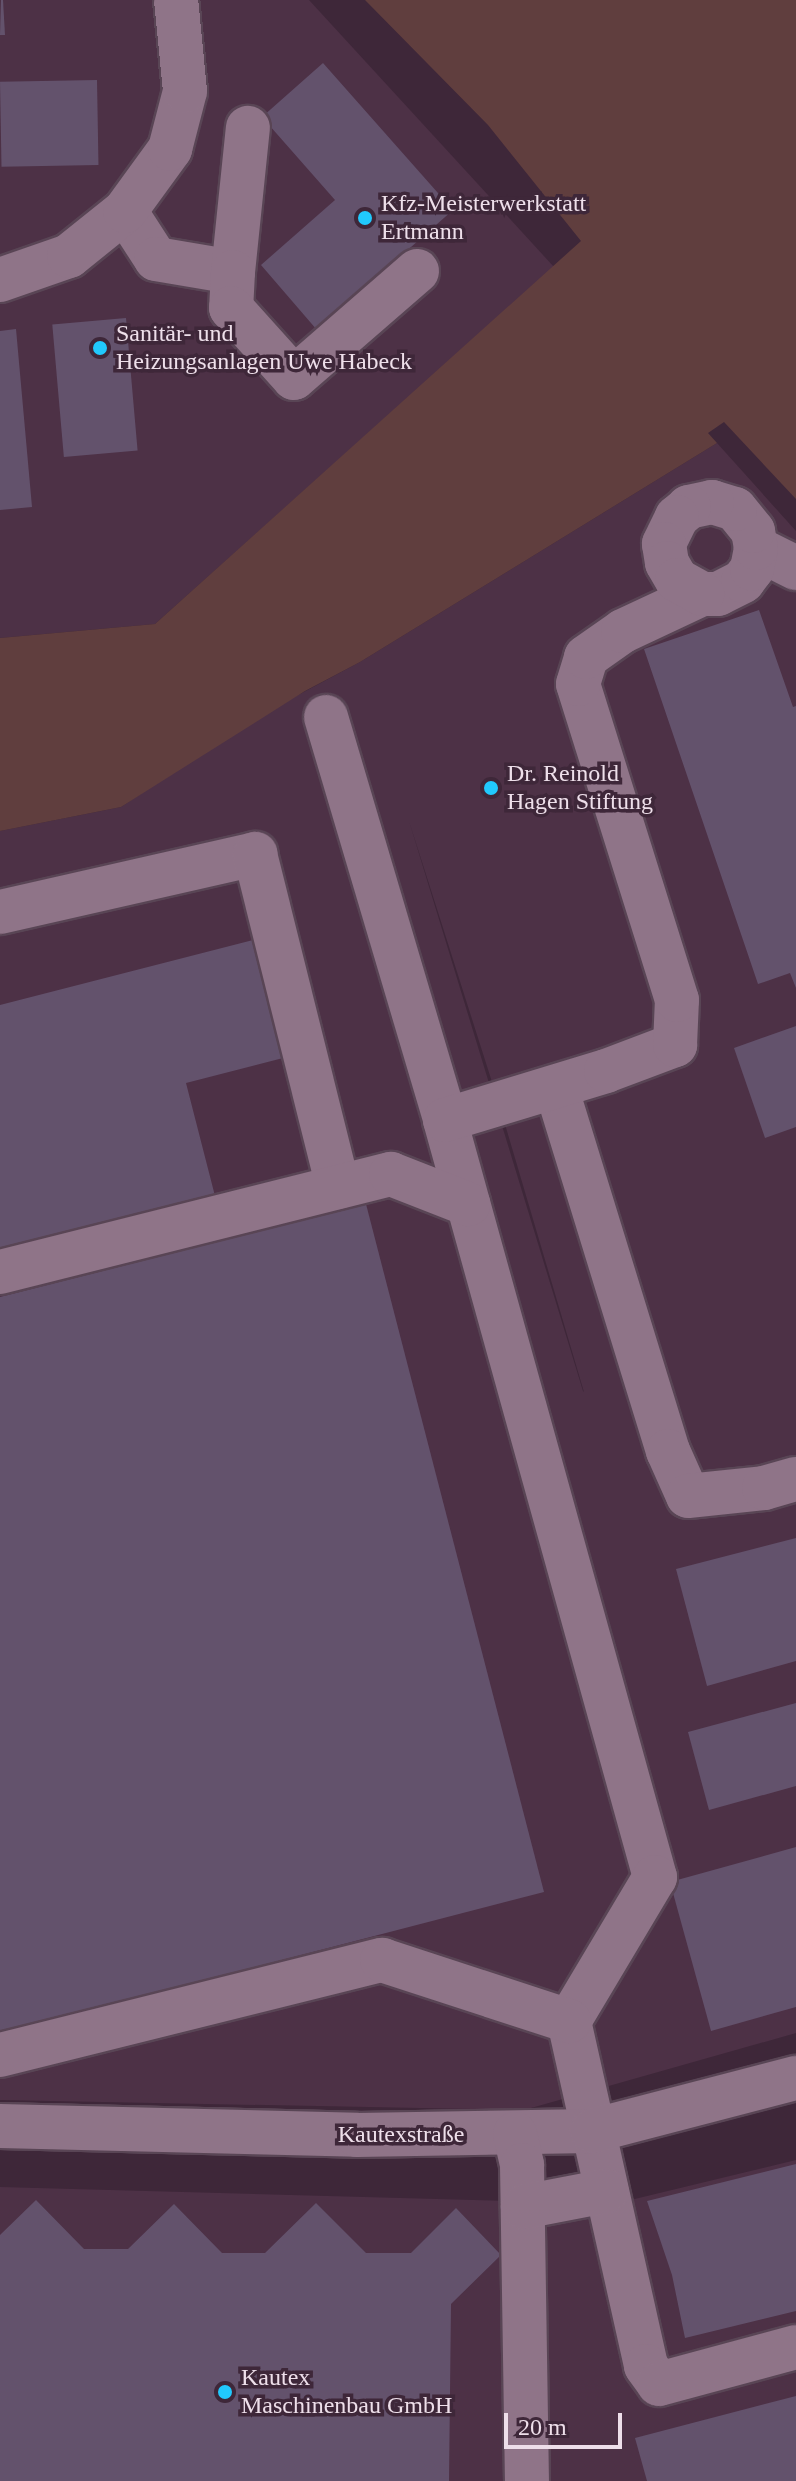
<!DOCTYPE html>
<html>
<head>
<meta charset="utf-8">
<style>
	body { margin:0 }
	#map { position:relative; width:796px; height:2481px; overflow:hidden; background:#3e2739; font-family:Georgia,serif }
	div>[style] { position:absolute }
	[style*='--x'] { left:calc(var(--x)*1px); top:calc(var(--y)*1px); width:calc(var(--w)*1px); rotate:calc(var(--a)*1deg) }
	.built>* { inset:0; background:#4d3146 }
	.green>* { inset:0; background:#603e3e }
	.building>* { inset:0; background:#63526c; transform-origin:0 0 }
	.roads { filter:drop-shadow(2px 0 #594555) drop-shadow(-2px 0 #594555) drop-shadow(0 2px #594555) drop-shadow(0 -2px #594555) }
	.minor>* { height:44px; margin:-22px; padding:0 22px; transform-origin:22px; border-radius:22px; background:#8f7488 }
	.dots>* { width:22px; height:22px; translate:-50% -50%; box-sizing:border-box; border:4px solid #3e2739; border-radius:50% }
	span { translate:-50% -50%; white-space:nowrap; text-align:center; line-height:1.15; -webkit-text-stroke:7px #3e2739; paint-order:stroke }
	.poi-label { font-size:24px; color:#eedfea }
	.left { translate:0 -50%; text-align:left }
	.street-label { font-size:24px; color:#eedfea }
	.scale { position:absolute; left:504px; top:2413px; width:118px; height:36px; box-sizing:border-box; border:4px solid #eedfea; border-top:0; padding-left:10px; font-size:24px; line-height:28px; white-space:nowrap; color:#eedfea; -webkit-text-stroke:6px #3e2739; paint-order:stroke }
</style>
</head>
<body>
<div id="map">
	<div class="built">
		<div style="clip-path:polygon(0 0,309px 0,554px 267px,155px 624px,0 638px)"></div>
		<div style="clip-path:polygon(evenodd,717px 443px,796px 531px,796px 2033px,524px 2110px,0 2100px,0 831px,121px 807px,257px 717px,360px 662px,717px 443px,409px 821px,499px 1104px,584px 1392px,583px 1391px,409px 821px)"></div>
		<div style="clip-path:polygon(796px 2160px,796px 2481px,0 2481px,0 2187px,614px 2204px)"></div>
	</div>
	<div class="green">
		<div style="clip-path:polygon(365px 0,796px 0,796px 499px,724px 422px,708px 433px,717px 443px,360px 662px,305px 691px,121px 807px,0 831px,0 638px,155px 624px,581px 241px,488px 125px)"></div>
	</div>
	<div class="building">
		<div style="clip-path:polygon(1px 0,3px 0,5px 35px,0 35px)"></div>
		<div style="clip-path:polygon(323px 63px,453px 210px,317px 330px,261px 265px,335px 200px,262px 117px)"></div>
		<div style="left:97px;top:80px;width:85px;height:97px;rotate:89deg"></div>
		<div style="left:126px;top:318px;width:133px;height:74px;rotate:85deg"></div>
		<div style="clip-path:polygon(16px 329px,32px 507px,0 510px,0 331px)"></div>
		<div style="clip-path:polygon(759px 610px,793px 707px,796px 706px,796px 988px,790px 973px,758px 984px,644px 649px)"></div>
		<div style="clip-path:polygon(257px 939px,287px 1057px,186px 1083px,215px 1196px,0 1252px,0 1005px)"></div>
		<div style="clip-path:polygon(796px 1026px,796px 1127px,765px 1138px,734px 1048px)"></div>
		<div style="clip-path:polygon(366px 1204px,544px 1892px,0 2033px,0 1297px)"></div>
		<div style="clip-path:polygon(796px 1538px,796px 1661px,707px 1686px,676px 1569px)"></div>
		<div style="clip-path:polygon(796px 1703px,796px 1786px,709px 1810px,688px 1732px)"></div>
		<div style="clip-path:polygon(796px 1847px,796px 2007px,711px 2031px,670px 1882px)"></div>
		<div style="clip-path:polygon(796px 2164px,796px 2311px,685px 2338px,672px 2275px,647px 2201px)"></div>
		<div style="clip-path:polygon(36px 2200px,84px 2249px,128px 2249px,174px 2204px,222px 2253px,265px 2253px,316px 2203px,366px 2253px,411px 2253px,456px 2208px,501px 2255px,451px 2304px,449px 2481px,0 2481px,0 2235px)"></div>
		<div style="clip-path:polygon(796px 2396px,796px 2481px,647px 2481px,635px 2438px)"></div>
	</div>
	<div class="roads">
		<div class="minor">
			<div style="--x:125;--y:211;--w:57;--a:57.1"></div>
			<div style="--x:156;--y:259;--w:78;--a:9.6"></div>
			<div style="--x:233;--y:272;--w:145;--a:-84.1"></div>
			<div style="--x:233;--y:272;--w:36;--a:93"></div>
			<div style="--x:231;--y:308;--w:94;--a:48"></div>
			<div style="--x:294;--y:378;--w:163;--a:-41"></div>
			<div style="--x:0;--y:280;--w:73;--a:-19.2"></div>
			<div style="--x:69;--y:256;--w:72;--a:-38.8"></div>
			<div style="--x:125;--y:211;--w:77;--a:-54"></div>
			<div style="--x:170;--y:149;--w:60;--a:-75.5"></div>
			<div style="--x:185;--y:91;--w:91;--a:-95.6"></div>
			<div style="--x:756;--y:548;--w:45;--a:26.6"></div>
			<div style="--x:326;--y:717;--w:420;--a:73.5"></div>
			<div style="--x:445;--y:1120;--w:786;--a:74.5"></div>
			<div style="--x:655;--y:1877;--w:168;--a:120.8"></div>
			<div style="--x:569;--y:2021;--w:353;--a:77.4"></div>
			<div style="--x:646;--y:2366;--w:22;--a:54"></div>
			<div style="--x:659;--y:2384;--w:142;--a:-15.1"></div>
			<div style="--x:0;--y:912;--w:262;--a:-12.8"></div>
			<div style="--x:255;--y:854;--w:343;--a:76"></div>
			<div style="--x:556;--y:1087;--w:381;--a:72.9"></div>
			<div style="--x:668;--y:1451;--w:49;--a:66"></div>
			<div style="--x:688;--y:1496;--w:76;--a:-6"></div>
			<div style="--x:764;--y:1488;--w:33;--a:-16"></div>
			<div style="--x:445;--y:1120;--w:168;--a:-16.9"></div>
			<div style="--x:606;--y:1071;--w:74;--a:-20.6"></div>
			<div style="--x:675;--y:1045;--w:45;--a:-87.5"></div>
			<div style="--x:677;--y:1000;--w:331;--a:-107.4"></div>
			<div style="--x:578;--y:684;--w:28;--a:-73"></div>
			<div style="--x:586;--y:657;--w:45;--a:-35.1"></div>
			<div style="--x:623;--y:631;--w:87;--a:-25.1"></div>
			<div style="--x:702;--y:594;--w:16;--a:0"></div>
			<div style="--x:718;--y:594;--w:28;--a:-27"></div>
			<div style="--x:743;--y:581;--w:15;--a:-53"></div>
			<div style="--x:752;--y:569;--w:21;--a:-79"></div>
			<div style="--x:756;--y:548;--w:17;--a:-100"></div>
			<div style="--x:753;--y:531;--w:28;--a:-129"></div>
			<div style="--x:735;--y:509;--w:24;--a:-163"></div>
			<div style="--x:712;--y:502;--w:24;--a:168"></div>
			<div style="--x:689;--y:507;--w:16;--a:140"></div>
			<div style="--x:677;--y:517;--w:30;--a:116"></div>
			<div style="--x:664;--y:544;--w:19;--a:81"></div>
			<div style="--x:667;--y:563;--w:20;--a:60"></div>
			<div style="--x:677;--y:580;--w:29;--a:29"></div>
			<div style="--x:0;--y:1272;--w:403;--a:-14.1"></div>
			<div style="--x:391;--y:1174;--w:83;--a:21.3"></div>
			<div style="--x:0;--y:2055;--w:394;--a:-14"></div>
			<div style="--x:382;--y:1960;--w:197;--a:18.1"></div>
			<div style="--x:0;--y:2126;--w:357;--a:1.4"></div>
			<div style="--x:357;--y:2135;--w:235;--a:-1"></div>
			<div style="--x:592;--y:2131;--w:211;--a:-14.6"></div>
			<div style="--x:515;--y:2134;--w:32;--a:77"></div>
			<div style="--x:522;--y:2165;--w:316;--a:89.1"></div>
			<div style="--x:523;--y:2207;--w:85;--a:-10.9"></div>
		</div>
	</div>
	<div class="dots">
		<div style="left:365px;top:218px;background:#21c9fd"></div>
		<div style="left:100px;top:348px;background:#21c9fd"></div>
		<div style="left:491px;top:788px;background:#21c9fd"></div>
		<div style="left:225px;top:2392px;background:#21c9fd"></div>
	</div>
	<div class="poi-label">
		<span class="left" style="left:381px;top:218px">Kfz-Meisterwerkstatt<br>Ertmann</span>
		<span class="left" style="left:116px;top:348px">Sanitär- und<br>Heizungsanlagen Uwe Habeck</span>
		<span class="left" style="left:507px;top:788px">Dr. Reinold<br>Hagen Stiftung</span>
		<span class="left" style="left:241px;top:2392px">Kautex<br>Maschinenbau GmbH</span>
	</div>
	<div class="street-label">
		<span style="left:401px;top:2135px">Kautexstraße</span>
	</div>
	<div class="scale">20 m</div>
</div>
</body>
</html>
